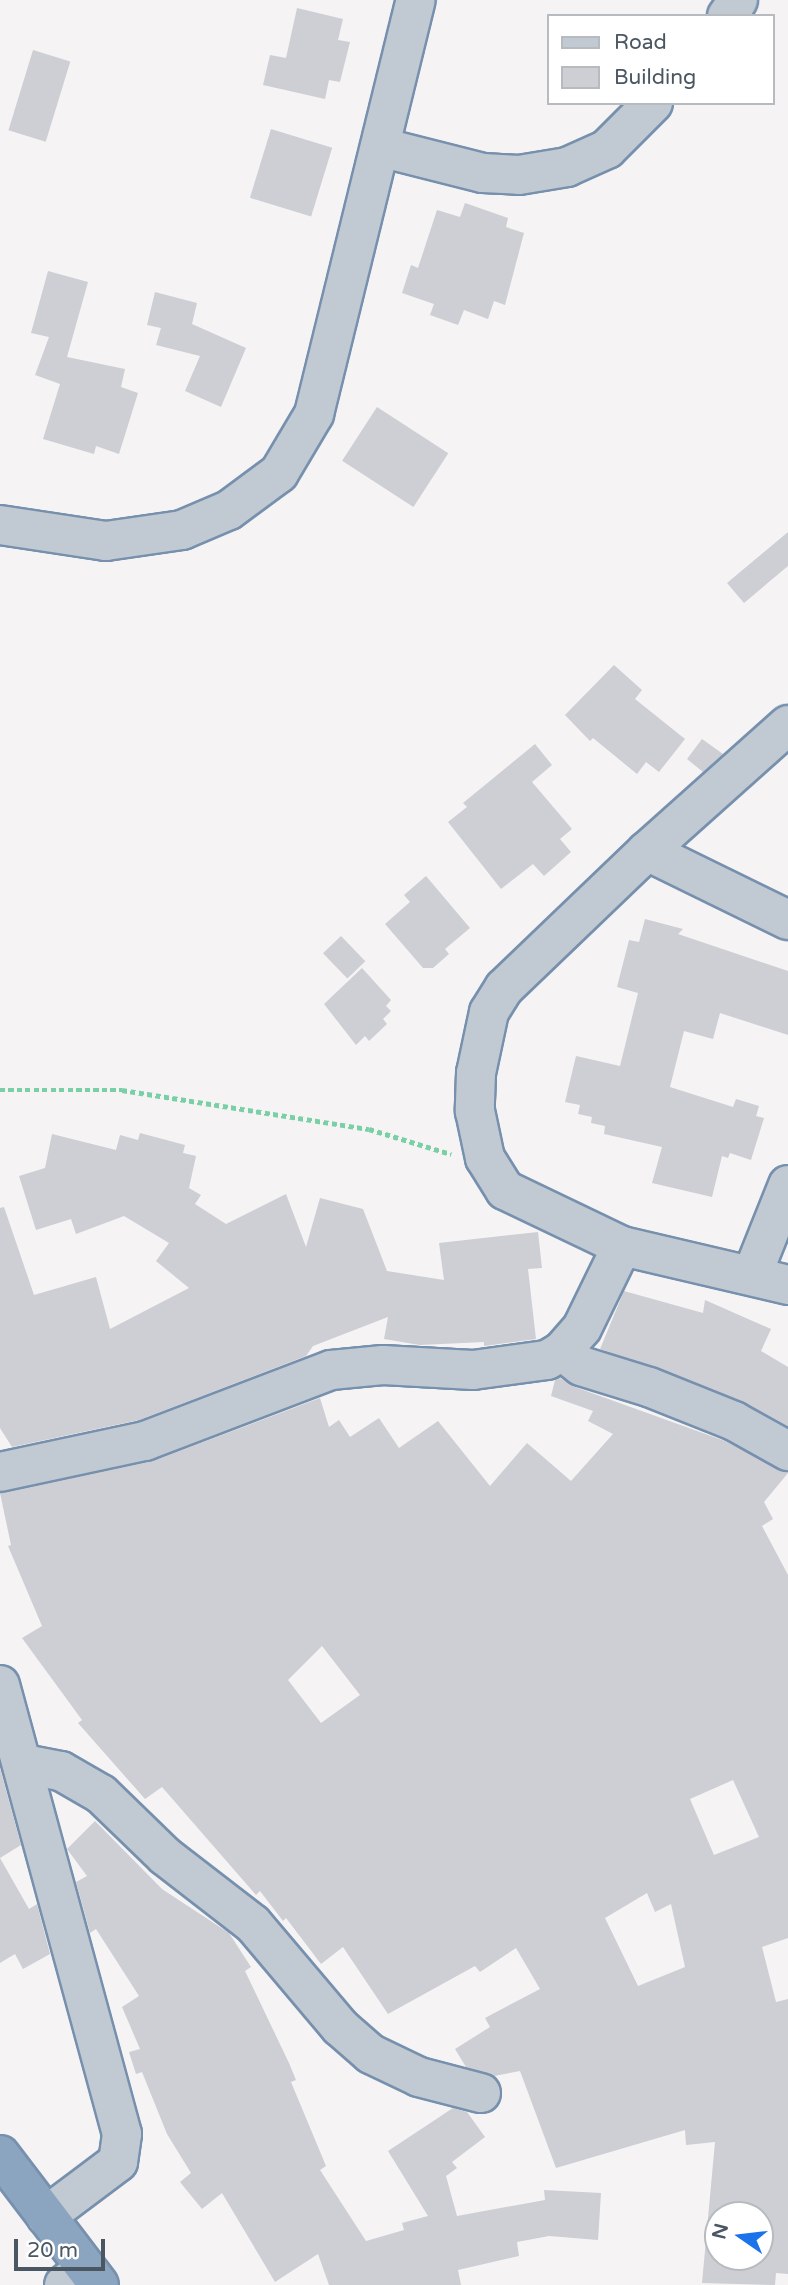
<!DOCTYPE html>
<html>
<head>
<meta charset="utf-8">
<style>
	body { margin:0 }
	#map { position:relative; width:788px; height:2285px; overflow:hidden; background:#f5f3f3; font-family:"Varela Round",sans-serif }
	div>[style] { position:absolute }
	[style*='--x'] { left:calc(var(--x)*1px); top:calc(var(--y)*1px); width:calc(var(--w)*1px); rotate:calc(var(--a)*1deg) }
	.building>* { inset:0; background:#cdcfd5; transform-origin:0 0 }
	.path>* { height:4.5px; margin-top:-2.25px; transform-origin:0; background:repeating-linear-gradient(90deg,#7ad0a6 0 5px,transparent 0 8.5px) }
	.roads { filter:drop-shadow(2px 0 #7690ad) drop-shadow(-2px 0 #7690ad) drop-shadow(0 2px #7690ad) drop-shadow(0 -2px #7690ad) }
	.minor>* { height:38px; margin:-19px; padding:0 19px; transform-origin:19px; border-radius:19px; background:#c1cad2 }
	.highway>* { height:38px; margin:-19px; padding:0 19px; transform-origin:19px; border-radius:19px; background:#8ba5c1 }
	span { translate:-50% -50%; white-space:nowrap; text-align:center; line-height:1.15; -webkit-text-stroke:5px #fff; paint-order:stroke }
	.legend { position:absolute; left:547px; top:14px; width:228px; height:91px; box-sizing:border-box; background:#fff; border:2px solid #b7bbc0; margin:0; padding:9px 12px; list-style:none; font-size:21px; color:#4a5661 }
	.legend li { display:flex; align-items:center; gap:14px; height:35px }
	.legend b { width:35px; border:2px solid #b7bbc0 }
	.north { position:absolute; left:704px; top:2201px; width:70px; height:70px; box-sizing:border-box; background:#fff; border:2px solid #b7bbc0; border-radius:50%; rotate:284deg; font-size:19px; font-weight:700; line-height:28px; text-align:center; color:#4a5661 }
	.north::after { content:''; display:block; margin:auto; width:24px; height:32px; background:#1a73e8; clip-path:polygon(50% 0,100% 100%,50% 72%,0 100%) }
	.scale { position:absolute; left:14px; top:2239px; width:91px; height:32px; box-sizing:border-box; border:4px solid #4a5661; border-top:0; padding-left:9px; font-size:21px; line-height:24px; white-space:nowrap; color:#4a5661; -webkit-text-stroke:5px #fff; paint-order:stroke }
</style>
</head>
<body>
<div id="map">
	<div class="building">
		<div style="clip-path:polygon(297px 8px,343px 19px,338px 40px,350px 42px,340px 82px,329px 80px,325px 99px,263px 85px,270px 55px,286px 58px)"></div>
		<div style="left:33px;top:50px;width:39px;height:84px;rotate:17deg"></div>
		<div style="left:271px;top:129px;width:64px;height:72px;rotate:17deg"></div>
		<div style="clip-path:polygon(465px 203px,508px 218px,506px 227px,524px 233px,505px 305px,494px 301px,488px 319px,464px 310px,458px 325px,430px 315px,434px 304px,402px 293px,411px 265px,418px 268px,437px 210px,460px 217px)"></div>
		<div style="clip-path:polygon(48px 271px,88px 282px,67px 357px,125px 369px,121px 387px,138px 393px,119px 454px,96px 446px,94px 454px,43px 439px,60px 384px,35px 375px,49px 337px,31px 333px)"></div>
		<div style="clip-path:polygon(155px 292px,197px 303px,192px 324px,246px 348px,221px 407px,185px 391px,200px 356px,156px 345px,161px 328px,147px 325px)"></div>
		<div style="left:377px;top:407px;width:85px;height:64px;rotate:33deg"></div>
		<div style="clip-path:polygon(788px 532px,788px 566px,744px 603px,727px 583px)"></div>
		<div style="clip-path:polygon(614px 665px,642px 690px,635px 699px,685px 739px,659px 772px,646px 762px,637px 774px,593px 738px,590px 741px,565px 715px)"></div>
		<div style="clip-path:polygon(702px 739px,723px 754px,703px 772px,687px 759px)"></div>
		<div style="clip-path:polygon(535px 744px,552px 765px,532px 782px,572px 829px,560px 839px,571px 852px,544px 876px,533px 864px,501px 889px,448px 822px,467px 807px,463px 803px)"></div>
		<div style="clip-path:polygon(426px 876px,470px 928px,445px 949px,449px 954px,433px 968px,423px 968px,385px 924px,410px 902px,404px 895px)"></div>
		<div style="clip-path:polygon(645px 919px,683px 929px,678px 934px,788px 971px,788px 1035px,720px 1013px,713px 1039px,684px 1031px,670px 1087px,733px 1107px,736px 1099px,759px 1106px,756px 1116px,764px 1118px,751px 1160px,730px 1153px,728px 1158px,722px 1156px,712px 1197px,652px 1183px,662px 1147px,604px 1134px,605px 1126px,591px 1123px,592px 1117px,578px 1114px,580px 1105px,565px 1102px,576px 1056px,620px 1066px,638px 993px,617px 987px,629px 940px,639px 942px)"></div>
		<div style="left:341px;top:936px;width:35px;height:25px;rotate:46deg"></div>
		<div style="clip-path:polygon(362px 968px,391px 1000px,386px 1006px,391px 1011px,383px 1019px,387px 1024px,369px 1041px,365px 1036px,356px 1045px,324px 1004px)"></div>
		<div style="clip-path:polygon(140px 1133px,185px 1145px,183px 1153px,196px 1156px,189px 1188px,201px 1195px,195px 1204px,226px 1224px,286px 1194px,306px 1247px,320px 1198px,363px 1209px,387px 1271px,444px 1280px,439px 1243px,538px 1232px,542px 1268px,528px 1269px,536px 1339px,484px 1346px,484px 1342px,420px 1345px,384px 1339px,388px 1317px,313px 1346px,306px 1356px,139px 1420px,12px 1447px,0 1428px,0 1208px,4px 1207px,34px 1295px,96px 1277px,110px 1329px,189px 1288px,156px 1261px,169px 1243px,124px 1216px,76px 1234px,71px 1219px,36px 1230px,19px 1176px,45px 1168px,52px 1134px,116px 1150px,120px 1135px,138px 1140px)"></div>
		<div style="clip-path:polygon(624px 1291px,703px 1313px,705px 1300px,771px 1329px,761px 1351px,788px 1367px,788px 1426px,742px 1401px,600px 1349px)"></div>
		<div style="clip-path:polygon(evenodd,560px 1378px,575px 1387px,725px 1441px,788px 1473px,764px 1502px,773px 1519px,762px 1526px,788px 1575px,788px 1938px,762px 1947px,776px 2002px,788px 1999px,788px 2274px,776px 2273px,775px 2285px,702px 2283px,715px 2142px,686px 2145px,685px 2130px,556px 2168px,520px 2071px,494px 2076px,466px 2067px,455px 2049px,490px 2027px,485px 2018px,540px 1989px,516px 1948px,480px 1972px,475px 1966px,388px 2014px,343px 1947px,321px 1964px,286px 1918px,283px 1921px,260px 1891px,256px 1895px,162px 1787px,145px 1799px,78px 1723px,82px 1720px,22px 1638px,42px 1626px,8px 1546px,11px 1545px,0 1493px,153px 1461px,320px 1398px,329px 1427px,339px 1420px,350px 1437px,379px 1418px,399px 1448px,438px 1421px,490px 1486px,527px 1443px,571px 1481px,613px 1434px,588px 1421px,593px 1411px,551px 1396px,555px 1380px,560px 1378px,322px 1646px,360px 1695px,321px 1723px,288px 1680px,322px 1646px,560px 1378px,733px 1780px,759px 1837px,714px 1855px,690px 1799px,733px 1780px,560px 1378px,647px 1893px,655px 1912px,671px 1904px,685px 1967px,638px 1986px,605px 1918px,647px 1893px,560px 1378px,718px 2215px,760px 2215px,760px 2257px,718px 2257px,718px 2215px)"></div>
		<div style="clip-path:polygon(0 1768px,21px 1845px,0 1858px,29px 1909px,37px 1904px,50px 1954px,23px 1969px,15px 1954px,0 1963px)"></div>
		<div style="clip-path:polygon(95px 1821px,162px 1889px,229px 1933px,251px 1967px,245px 1971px,289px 2063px,296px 2080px,291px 2082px,326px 2166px,320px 2170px,366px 2241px,404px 2230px,402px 2223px,428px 2216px,388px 2151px,453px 2108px,467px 2112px,485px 2137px,452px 2162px,457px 2168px,446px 2176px,457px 2216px,545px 2200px,544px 2190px,601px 2193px,598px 2240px,549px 2236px,517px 2242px,519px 2256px,458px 2270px,461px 2285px,329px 2285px,318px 2254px,275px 2282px,222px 2193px,202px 2209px,180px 2182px,191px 2173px,167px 2134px,142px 2072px,136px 2074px,129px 2052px,140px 2049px,122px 2007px,139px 1996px,96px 1929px,90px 1933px,76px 1882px,87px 1876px,67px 1849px)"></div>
	</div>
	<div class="path">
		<div style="--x:0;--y:1090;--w:122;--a:0"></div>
		<div style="--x:122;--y:1090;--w:250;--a:9"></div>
		<div style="--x:369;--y:1129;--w:86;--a:17"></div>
	</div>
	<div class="roads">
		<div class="minor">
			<div style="--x:727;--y:16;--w:19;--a:-55"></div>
			<div style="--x:380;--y:147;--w:106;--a:14.2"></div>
			<div style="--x:483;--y:173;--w:36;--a:3"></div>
			<div style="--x:519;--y:175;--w:49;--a:-9.5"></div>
			<div style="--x:567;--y:167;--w:44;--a:-24.2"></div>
			<div style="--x:607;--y:149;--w:65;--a:-45"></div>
			<div style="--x:0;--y:525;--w:107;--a:8.6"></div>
			<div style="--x:106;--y:541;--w:77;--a:-8.2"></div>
			<div style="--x:182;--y:530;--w:51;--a:-23.1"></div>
			<div style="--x:229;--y:510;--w:62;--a:-36.5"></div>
			<div style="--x:279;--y:473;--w:69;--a:-59.3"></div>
			<div style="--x:314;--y:414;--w:426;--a:-76.2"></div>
			<div style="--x:788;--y:725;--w:189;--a:138.2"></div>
			<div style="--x:647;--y:851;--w:198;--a:136.2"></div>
			<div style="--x:504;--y:988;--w:28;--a:122"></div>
			<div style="--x:489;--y:1012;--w:62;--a:102"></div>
			<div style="--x:476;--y:1073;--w:38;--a:92"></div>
			<div style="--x:475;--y:1111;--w:48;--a:78"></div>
			<div style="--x:485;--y:1158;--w:38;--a:58"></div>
			<div style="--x:505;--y:1190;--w:130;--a:25.6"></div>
			<div style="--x:622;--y:1246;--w:171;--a:13.2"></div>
			<div style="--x:647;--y:851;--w:157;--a:26.1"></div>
			<div style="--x:752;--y:1275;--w:97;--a:-68.2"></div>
			<div style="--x:562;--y:1351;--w:24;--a:38"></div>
			<div style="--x:581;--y:1366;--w:71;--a:17.2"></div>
			<div style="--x:649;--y:1387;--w:92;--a:21.8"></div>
			<div style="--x:734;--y:1421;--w:62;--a:29.1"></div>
			<div style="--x:0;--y:1472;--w:148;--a:-12.1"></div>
			<div style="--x:145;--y:1441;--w:199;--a:-20.9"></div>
			<div style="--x:331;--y:1370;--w:52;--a:-5.5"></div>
			<div style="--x:383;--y:1365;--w:90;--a:3.2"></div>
			<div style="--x:473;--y:1370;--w:75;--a:-7.7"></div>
			<div style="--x:547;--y:1360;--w:17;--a:-31"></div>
			<div style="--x:562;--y:1351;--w:30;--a:-49"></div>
			<div style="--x:582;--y:1328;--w:91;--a:-64"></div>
			<div style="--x:0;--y:1685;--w:465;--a:74.8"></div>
			<div style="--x:122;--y:2134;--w:28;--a:98"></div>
			<div style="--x:118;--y:2162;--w:90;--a:143.1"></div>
			<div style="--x:24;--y:1764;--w:38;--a:11"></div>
			<div style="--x:61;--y:1771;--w:46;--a:29.9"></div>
			<div style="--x:101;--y:1794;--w:89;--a:44.1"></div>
			<div style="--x:165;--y:1856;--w:111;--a:37.7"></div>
			<div style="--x:253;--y:1924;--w:135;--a:49.8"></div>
			<div style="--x:340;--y:2027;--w:41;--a:41.1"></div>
			<div style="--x:371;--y:2054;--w:53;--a:25.6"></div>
			<div style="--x:419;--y:2077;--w:64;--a:14.5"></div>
			<div style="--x:64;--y:2285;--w:27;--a:-39"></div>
		</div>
		<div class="highway">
			<div style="--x:0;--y:2155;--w:163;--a:52.7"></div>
		</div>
	</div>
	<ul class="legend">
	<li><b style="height:9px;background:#c1cad2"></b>Road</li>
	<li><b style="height:19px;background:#cdcfd5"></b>Building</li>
	</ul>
	<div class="north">N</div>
	<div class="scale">20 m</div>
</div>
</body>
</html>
